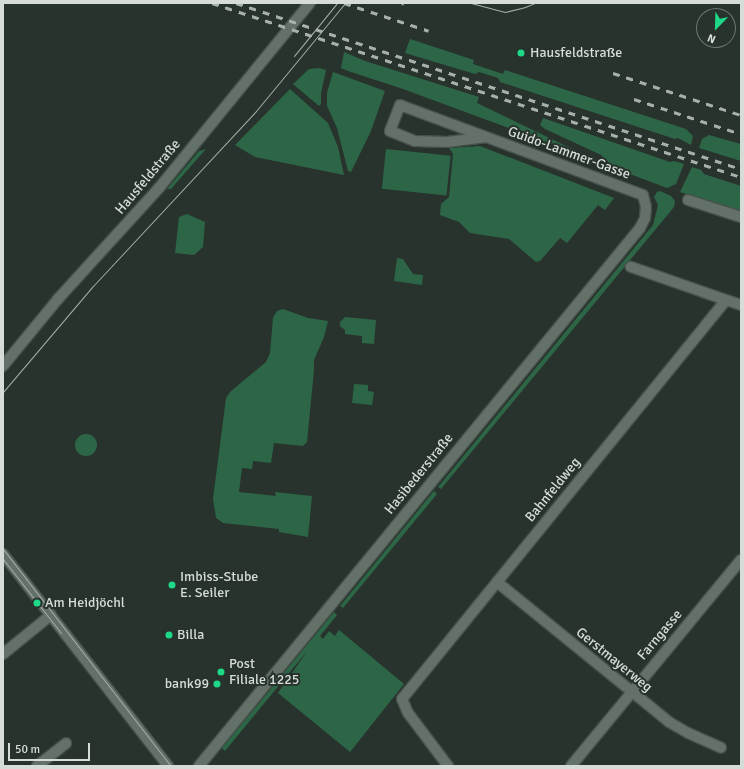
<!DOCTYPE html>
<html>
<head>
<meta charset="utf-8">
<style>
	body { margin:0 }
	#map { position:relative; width:744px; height:769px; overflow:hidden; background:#27332c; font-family:Signika,sans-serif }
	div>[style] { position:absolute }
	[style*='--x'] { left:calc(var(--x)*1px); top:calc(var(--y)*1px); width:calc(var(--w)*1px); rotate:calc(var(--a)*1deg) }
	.green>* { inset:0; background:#2d6647; transform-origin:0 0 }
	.round { border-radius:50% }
	.roads { filter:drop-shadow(1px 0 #47514b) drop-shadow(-1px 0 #47514b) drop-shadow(0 1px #47514b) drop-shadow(0 -1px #47514b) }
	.street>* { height:10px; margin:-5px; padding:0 5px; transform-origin:5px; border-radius:5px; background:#647169 }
	.secondary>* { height:10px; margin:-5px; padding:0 5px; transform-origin:5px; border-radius:5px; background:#647169 }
	.tram>* { height:1px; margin:-0.5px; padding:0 0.5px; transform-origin:0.5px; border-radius:0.5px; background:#a7b0aa }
	.rail>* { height:3px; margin-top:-1.5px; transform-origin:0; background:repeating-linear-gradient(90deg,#a7b0aa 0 7px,transparent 0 14px) }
	.dots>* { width:11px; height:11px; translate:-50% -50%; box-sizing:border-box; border:2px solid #27332c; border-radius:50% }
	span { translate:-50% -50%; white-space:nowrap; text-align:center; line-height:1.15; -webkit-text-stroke:4px #27332c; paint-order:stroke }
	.poi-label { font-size:14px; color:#d6ddd8 }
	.left { translate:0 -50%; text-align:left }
	.right { translate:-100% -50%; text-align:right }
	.street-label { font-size:14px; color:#d6ddd8 }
	.frame { position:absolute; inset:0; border:4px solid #d6ddd8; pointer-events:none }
	.north { position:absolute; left:696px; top:8px; width:40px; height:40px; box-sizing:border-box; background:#27332c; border:1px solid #6d7771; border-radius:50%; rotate:203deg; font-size:11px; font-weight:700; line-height:16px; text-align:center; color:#d6ddd8 }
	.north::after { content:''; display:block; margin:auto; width:14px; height:18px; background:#1dd988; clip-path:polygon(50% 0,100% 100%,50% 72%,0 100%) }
	.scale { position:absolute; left:8px; top:743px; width:82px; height:18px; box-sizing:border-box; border:2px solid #d6ddd8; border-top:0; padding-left:5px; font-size:12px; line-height:14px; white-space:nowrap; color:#d6ddd8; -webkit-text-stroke:3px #27332c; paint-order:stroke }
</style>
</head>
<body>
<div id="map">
	<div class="green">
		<div style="clip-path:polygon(410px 39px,474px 60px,473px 64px,503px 74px,505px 70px,686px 129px,693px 136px,691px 145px,678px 138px,675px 139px,500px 82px,498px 78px,479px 72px,475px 74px,405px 53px)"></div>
		<div style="clip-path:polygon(344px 52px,365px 61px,479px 97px,477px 103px,595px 160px,403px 89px,348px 71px,341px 68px)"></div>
		<div style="clip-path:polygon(319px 68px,326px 70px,321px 93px,321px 104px,319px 106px,293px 84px,309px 69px)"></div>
		<div style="clip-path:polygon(333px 72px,385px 91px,371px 131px,351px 172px,348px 171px,337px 128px,327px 106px,327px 93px)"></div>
		<div style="clip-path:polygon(290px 89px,328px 123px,338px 147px,344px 175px,255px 157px,235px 145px)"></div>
		<div style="clip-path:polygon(543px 118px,670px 162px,674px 161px,684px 164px,676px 184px,667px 188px,614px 168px,601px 155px,545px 129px,540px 125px)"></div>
		<div style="clip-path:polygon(709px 135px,741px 144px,741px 161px,699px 148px,702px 139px)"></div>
		<div style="clip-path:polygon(480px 146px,614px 198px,605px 210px,598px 205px,567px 243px,560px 238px,540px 261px,536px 262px,509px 239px,470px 233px,459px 222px,440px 215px,441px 204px,449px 197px,453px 154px,449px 148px)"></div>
		<div style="clip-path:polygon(206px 149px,171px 189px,167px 189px,199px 151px)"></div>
		<div style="left:386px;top:149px;width:65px;height:40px;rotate:6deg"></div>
		<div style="clip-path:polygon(692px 167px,701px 170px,704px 174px,741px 186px,741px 212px,680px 192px)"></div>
		<div style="clip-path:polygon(660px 191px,671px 196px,675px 201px,674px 207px,441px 489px,438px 487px,653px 225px,658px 205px,654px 197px,657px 192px)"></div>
		<div style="clip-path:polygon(187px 214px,205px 222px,203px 247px,194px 255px,175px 253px,179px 217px)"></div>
		<div style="clip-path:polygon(397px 258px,403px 259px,413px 274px,423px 275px,422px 285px,394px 281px)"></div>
		<div style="clip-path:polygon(283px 309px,308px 318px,328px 321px,324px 337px,314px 360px,314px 370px,307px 442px,303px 446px,274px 443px,271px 463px,253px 461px,252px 469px,242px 468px,239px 492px,276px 496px,275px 492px,312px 496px,308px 537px,279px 532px,279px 529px,223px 523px,216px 518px,213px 499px,226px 398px,230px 392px,266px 362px,270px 353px,273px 318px,277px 311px)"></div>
		<div style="clip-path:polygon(345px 317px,376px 320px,374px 344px,362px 343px,362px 336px,345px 334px,345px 330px,340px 326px,340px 322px)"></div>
		<div style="clip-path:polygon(354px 384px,368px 385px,368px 391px,374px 392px,372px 405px,352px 403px)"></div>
		<div class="round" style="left:75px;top:434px;width:22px;height:22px"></div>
		<div style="clip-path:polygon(434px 491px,437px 494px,343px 608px,340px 606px)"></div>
		<div style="clip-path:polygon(334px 612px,337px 615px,320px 636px,323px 639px,329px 631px,335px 636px,339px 630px,404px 684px,350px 752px,278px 693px,308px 650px,225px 751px,222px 748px)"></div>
	</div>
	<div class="roads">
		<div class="street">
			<div style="--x:688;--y:200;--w:56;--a:17.8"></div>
			<div style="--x:726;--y:300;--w:16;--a:18"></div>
			<div style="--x:3;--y:554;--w:269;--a:52.1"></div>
			<div style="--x:497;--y:582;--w:222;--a:39.1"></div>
			<div style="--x:669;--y:722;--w:22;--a:30"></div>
			<div style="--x:688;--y:733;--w:36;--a:24"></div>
			<div style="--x:3;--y:654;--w:62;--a:-39.1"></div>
			<div style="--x:37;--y:766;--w:37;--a:-38"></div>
			<div style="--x:199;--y:766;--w:696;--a:-50.66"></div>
			<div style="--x:640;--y:228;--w:11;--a:-63"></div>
			<div style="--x:645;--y:218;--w:11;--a:-85"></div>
			<div style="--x:646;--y:207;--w:12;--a:-104"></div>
			<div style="--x:643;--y:195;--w:259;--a:-159.7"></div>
			<div style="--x:400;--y:105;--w:28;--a:111"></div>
			<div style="--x:390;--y:131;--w:27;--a:22"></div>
			<div style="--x:415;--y:141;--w:32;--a:2"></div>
			<div style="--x:447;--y:142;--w:38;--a:-7"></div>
			<div style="--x:448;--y:766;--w:66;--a:-127"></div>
			<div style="--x:408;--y:713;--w:15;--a:-113"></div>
			<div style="--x:402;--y:699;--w:514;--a:-50.92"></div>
			<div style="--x:726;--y:300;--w:101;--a:-160.8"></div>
			<div style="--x:571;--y:766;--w:267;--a:-50.5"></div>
		</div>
		<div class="secondary">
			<div style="--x:3;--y:366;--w:87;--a:-50.6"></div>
			<div style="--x:58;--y:299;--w:150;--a:-47.7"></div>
			<div style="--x:159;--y:188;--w:239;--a:-50.8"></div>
		</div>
	</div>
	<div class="tram">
		<div style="--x:471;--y:3;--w:35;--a:15"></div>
		<div style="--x:505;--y:12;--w:21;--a:-14"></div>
		<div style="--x:525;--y:7;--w:11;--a:-22"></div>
		<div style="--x:294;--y:56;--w:68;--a:-50.9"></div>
		<div style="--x:3;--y:392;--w:139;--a:-49.7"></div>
		<div style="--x:93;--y:286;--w:239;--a:-47"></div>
		<div style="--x:256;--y:111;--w:140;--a:-50.5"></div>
		<div style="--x:3;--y:549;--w:274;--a:52.3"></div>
		<div style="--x:3;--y:559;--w:94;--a:51.9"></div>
	</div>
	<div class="rail">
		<div style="--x:212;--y:3;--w:557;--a:18.21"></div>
		<div style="--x:236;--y:3;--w:532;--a:18.2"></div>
		<div style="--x:344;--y:3;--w:89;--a:18.2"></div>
		<div style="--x:402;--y:3;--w:2;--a:27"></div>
		<div style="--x:613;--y:73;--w:135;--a:18.2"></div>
		<div style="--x:634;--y:99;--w:113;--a:18.1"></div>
	</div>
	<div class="dots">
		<div style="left:521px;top:53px;background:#1dd988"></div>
		<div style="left:172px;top:585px;background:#1dd988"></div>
		<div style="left:37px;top:603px;background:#1dd988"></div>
		<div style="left:169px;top:635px;background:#1dd988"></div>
		<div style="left:221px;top:672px;background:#1dd988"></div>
		<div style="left:217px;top:684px;background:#1dd988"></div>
	</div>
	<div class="poi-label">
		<span class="left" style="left:530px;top:53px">Hausfeldstraße</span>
		<span class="left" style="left:180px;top:585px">Imbiss-Stube<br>E. Seiler</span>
		<span class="left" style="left:45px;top:603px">Am Heidjöchl</span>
		<span class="left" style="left:177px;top:635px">Billa</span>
		<span class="left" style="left:229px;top:672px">Post<br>Filiale 1225</span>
		<span class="right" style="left:209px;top:684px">bank99</span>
	</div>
	<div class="street-label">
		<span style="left:569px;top:153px;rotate:20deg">Guido-Lammer-Gasse</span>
		<span style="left:148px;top:177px;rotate:-50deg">Hausfeldstraße</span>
		<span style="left:419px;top:474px;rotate:-51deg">Hasibederstraße</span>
		<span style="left:553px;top:490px;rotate:-51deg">Bahnfeldweg</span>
		<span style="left:660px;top:635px;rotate:-50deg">Farngasse</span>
		<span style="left:614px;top:660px;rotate:39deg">Gerstmayerweg</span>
	</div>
	<div class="frame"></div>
	<div class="north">N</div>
	<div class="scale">50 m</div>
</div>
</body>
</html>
